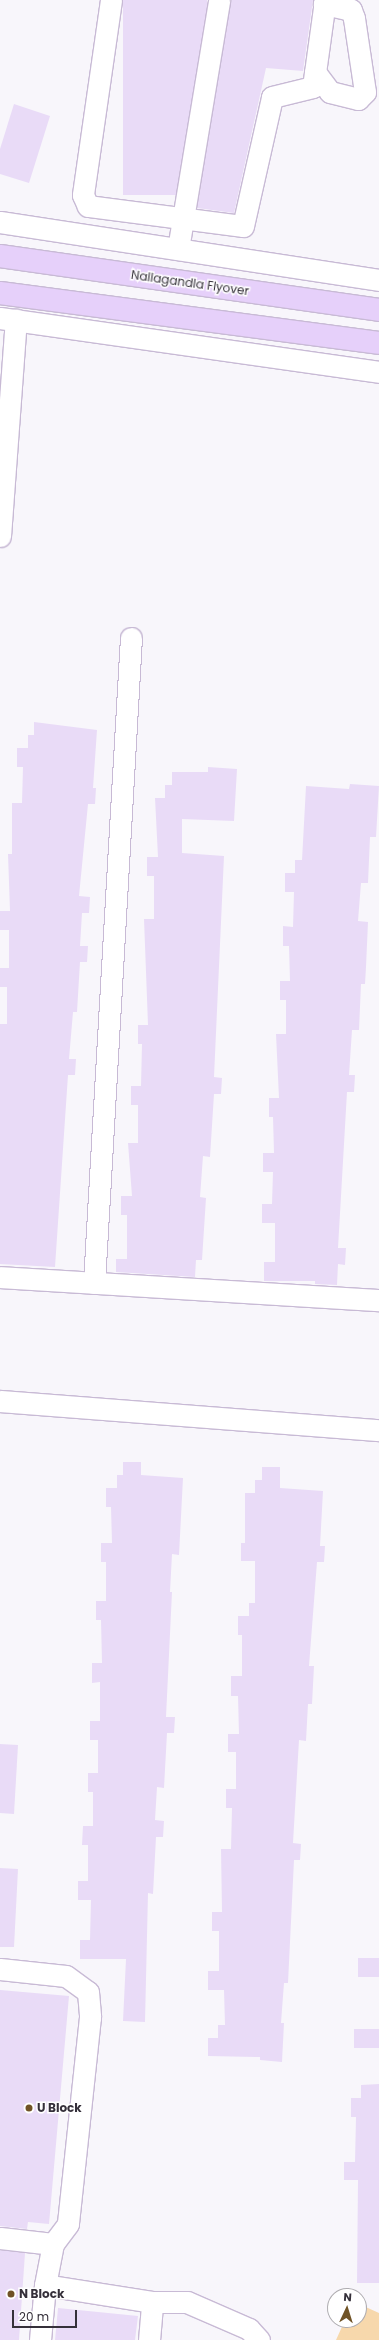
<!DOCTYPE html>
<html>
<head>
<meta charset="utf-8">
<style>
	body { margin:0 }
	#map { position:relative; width:379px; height:2340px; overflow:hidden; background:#f8f6fb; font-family:Poppins,sans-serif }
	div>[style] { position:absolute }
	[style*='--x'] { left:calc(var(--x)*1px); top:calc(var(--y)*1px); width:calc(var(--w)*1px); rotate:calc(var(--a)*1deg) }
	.green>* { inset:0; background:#f7d8ac }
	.building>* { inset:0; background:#e9dbf7; transform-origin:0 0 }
	.roads { filter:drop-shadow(1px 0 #c8bad5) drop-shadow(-1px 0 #c8bad5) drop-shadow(0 1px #c8bad5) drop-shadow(0 -1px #c8bad5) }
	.minor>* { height:21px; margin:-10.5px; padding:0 10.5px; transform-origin:10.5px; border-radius:10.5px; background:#fff }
	.major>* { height:22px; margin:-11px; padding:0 11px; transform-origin:11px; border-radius:11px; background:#e6d0fa }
	.dots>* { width:11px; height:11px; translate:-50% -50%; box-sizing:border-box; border:2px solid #fff; border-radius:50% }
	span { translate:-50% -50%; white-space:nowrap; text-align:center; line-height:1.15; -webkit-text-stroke:3px #fff; paint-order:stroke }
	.street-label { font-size:12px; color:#35303a }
	.poi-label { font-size:12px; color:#35303a; font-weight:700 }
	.left { translate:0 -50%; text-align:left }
	.north { position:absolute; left:327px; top:2288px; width:40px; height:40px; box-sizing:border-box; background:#fff; border:1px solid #aeacb0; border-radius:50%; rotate:4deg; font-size:11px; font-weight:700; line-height:16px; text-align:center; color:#35303a }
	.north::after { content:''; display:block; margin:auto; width:14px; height:18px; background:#705326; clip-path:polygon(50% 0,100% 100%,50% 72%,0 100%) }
	.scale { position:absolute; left:12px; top:2310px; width:65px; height:18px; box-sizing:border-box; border:2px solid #35303a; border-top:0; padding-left:5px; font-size:12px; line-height:14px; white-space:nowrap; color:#35303a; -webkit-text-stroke:3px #fff; paint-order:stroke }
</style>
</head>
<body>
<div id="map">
	<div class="green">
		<div style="clip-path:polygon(359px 2304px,379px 2313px,379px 2340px,336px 2340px,345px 2320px,359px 2320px)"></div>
	</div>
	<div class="building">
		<div style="left:123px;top:0;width:84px;height:195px"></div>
		<div style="clip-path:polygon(231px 0,313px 0,303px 71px,266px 68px,234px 213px,197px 208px)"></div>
		<div style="clip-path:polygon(14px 104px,50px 116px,29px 183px,0 174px,0 149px)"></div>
		<div style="clip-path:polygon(34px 722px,97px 730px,93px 788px,96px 788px,95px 804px,88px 804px,79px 896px,90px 897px,89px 913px,82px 913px,80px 946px,88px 946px,87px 962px,80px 962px,77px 1012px,73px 1012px,69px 1059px,76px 1059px,75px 1075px,68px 1075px,55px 1267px,0 1264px,0 1024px,7px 1024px,7px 987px,0 987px,0 968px,9px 968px,9px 930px,0 930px,0 911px,10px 911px,8px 854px,12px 854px,12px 803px,22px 803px,23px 767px,17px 767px,17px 748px,28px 748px,28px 735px,34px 735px)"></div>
		<div style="clip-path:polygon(208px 767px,237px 769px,234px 821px,182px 819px,182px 853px,224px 856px,214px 1077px,222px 1078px,221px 1094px,214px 1094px,210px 1157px,203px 1156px,200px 1197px,206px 1198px,202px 1260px,196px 1260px,195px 1277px,116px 1272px,116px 1259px,127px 1259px,127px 1215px,121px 1215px,121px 1196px,132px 1196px,128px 1143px,138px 1143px,138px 1105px,131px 1105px,131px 1086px,141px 1086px,142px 1044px,138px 1044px,138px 1025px,148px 1025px,144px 919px,154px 919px,154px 876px,147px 876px,147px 857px,158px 857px,155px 798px,165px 798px,165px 785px,172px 785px,172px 772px,208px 772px)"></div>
		<div style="clip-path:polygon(350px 784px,379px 786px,376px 837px,370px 837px,368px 883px,361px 883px,358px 921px,368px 922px,366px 967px,365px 984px,361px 984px,359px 1030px,352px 1030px,349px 1075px,355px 1075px,354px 1092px,347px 1092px,338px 1248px,346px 1248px,345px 1265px,338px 1264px,337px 1285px,315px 1284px,315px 1281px,264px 1281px,264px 1262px,275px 1262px,275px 1223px,262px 1223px,262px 1204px,272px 1204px,273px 1172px,263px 1172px,263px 1153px,274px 1153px,273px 1117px,269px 1117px,269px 1098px,279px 1098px,276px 1034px,286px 1034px,286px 1000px,280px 1000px,280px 981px,290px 981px,289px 946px,283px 946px,283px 926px,293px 927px,294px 892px,285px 892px,285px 873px,295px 873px,295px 860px,302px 860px,306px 786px,349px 789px)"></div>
		<div style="clip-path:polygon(123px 1462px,141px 1462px,141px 1475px,183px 1478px,179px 1555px,172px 1554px,170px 1592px,172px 1592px,166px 1717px,175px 1717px,174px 1733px,167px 1733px,164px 1788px,157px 1787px,155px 1820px,164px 1821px,163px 1837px,156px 1837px,153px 1894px,148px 1893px,145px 2022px,123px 2021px,126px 1959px,80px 1959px,80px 1940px,90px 1940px,91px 1900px,78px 1900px,78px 1881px,88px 1881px,88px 1845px,82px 1845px,83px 1826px,93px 1826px,93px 1792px,88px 1792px,88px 1773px,98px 1773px,98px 1740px,90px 1740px,90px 1721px,100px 1721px,100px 1682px,92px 1683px,92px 1663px,102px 1663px,101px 1620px,96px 1620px,96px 1601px,106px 1601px,106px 1562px,101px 1562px,101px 1543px,112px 1543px,111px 1507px,106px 1507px,106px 1488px,117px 1488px,117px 1475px,123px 1475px)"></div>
		<div style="clip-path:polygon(262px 1467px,280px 1467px,280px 1488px,323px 1491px,320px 1546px,325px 1546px,324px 1562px,317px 1562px,309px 1666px,314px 1666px,312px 1704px,308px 1704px,306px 1741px,299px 1740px,293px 1843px,301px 1844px,300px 1860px,294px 1860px,288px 1983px,284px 1983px,281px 2023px,284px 2023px,282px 2062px,260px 2060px,260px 2057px,208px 2056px,208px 2038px,218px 2038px,218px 2025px,225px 2025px,224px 1990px,208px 1990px,208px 1971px,219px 1971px,219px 1931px,212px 1931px,212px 1912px,222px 1912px,221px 1849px,231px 1849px,232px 1808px,226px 1808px,226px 1789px,236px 1789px,236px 1752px,228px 1752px,228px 1734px,239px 1734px,238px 1696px,231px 1696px,231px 1676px,242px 1676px,242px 1635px,238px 1635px,238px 1616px,249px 1616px,249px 1603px,255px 1603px,255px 1561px,241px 1561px,241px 1543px,245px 1543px,245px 1493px,255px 1493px,255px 1480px,262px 1480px)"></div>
		<div style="clip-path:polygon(0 1744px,18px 1745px,14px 1814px,0 1813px)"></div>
		<div style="clip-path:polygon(0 1868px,18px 1869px,14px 1947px,0 1947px)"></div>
		<div style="left:358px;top:1958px;width:21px;height:19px"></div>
		<div style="clip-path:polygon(0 1990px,69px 1996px,49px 2224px,28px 2222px,27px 2229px,0 2226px)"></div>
		<div style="left:354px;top:2029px;width:25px;height:19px"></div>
		<div style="clip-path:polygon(379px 2084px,379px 2283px,357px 2283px,358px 2180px,344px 2180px,344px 2162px,355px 2162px,356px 2117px,351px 2117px,351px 2098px,361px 2098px,361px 2085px)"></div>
		<div style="clip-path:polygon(0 2250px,25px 2253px,19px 2340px,0 2340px)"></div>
		<div style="clip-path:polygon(58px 2308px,138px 2316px,135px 2340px,55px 2340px)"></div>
	</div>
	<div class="roads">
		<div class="minor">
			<div style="--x:111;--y:0;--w:197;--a:98.2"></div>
			<div style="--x:83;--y:195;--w:12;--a:66"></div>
			<div style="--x:88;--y:206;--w:156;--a:7.4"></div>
			<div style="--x:243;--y:226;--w:132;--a:-77.3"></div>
			<div style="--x:272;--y:97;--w:42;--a:-13.7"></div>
			<div style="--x:313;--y:87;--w:88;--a:-82.1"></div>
			<div style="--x:315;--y:72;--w:25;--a:53"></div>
			<div style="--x:330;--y:92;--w:29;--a:14"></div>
			<div style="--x:358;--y:99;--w:10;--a:-45"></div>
			<div style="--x:365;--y:92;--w:75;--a:-98.5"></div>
			<div style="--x:354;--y:18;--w:9;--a:-111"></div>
			<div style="--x:351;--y:10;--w:28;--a:-167"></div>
			<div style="--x:0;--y:222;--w:383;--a:8.7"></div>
			<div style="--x:178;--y:249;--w:252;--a:-80.6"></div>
			<div style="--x:0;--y:318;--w:383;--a:8.1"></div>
			<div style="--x:0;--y:536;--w:217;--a:-85.8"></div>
			<div style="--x:0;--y:1277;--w:380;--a:3.5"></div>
			<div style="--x:94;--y:1283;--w:646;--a:-86.72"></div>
			<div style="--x:0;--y:1401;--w:380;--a:4.4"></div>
			<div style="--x:0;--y:1969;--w:66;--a:6.1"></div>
			<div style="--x:66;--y:1976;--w:27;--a:36"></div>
			<div style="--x:88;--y:1992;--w:25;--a:85"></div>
			<div style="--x:90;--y:2017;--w:208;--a:96.1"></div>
			<div style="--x:68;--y:2224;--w:25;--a:127"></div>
			<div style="--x:53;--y:2244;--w:53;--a:-173.5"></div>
			<div style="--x:45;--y:2285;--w:108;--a:9"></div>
			<div style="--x:152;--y:2302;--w:35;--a:0"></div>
			<div style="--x:187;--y:2302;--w:68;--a:23.5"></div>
			<div style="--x:249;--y:2329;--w:15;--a:48"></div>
			<div style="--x:40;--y:2340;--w:55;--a:-84.8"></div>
			<div style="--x:45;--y:2285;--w:42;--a:-79"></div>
			<div style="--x:149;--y:2340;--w:38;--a:-85"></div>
		</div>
		<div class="major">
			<div style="--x:0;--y:256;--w:383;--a:8.1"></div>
			<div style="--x:0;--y:293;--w:382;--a:7.5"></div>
		</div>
	</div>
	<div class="dots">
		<div style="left:29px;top:2108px;background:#705326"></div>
		<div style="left:11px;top:2294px;background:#705326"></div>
	</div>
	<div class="street-label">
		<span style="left:190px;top:283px;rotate:8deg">Nallagandla Flyover</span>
	</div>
	<div class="poi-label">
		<span class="left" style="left:37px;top:2108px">U Block</span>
		<span class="left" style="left:19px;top:2294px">N Block</span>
	</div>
	<div class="north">N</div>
	<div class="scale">20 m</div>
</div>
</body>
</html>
